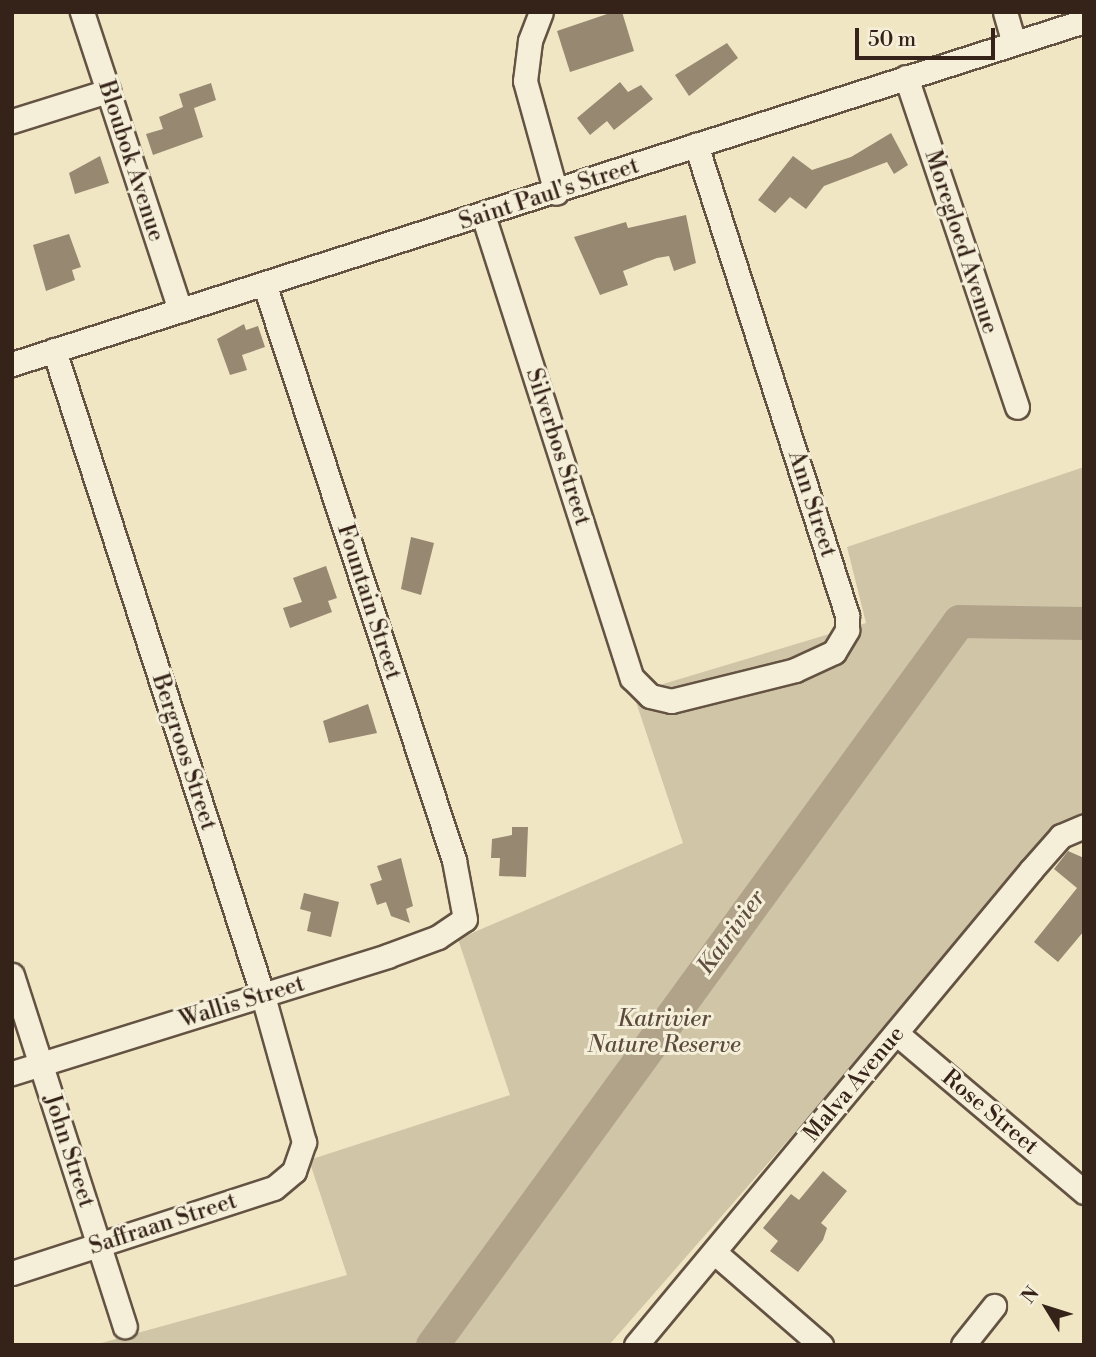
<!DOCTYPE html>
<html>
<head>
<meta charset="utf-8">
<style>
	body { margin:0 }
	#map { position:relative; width:1096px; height:1357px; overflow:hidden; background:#f0e6c4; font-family:"Libre Bodoni",serif }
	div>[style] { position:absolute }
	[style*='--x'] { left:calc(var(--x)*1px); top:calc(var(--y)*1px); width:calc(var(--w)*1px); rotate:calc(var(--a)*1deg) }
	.green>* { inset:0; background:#d0c5a7 }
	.river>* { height:33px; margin:-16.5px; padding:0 16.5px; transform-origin:16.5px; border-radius:16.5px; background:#b0a38a }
	.building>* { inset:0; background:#968871 }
	.roads { filter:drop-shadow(2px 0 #645343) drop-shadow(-2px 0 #645343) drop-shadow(0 2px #645343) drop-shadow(0 -2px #645343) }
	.street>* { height:23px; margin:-11.5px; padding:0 11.5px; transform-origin:11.5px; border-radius:11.5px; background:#f5efd9 }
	span { translate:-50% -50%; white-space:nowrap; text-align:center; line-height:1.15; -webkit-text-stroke:6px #f5efd9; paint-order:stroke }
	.street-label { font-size:23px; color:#352218 }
	.park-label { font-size:23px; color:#5c4b3c; font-style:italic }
	.water-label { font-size:24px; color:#604f40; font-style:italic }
	.frame { position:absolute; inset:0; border:14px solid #352218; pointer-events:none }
	.north { position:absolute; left:1012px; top:1273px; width:70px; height:70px; -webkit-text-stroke:5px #f5efd9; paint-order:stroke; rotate:308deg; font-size:19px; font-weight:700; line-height:28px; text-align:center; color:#352218 }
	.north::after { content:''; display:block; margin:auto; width:24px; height:32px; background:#352218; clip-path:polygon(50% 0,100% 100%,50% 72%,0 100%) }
	.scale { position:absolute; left:855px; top:28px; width:140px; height:32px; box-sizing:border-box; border:4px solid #352218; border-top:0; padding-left:9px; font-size:21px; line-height:24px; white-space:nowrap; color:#352218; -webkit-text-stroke:5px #f5efd9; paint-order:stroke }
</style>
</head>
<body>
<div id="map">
	<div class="green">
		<div style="clip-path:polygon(1084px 467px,1084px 830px,1054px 836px,609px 1345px,94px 1345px,347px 1275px,309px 1160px,510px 1095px,458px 939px,683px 843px,633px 693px,866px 623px,847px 547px)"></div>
	</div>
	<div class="river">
		<div style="--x:432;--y:1345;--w:895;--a:-53.95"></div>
		<div style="--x:959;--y:621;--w:125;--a:0.9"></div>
	</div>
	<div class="building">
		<div style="clip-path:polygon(613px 12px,622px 12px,634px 51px,570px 72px,557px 31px)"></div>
		<div style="clip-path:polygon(727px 43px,738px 58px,689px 96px,675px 75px)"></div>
		<div style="clip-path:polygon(620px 82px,628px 92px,641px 85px,653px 99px,614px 130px,607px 121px,590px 135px,577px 118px)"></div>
		<div style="clip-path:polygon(211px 83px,216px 100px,194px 108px,203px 137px,153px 155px,146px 134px,163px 129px,159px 117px,183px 107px,179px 94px)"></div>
		<div style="clip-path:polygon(891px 133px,908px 165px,894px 174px,887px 162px,824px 186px,806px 209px,790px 197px,775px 213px,758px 200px,793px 156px,812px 170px,851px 157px)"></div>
		<div style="clip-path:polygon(100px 156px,109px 183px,75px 194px,69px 173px)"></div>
		<div style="clip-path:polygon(686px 215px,696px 263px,674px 271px,669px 256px,657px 258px,623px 271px,628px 285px,600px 295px,574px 237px,626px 222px,628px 228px)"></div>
		<div style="clip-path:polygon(69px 234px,81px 267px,72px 270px,75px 280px,46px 291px,33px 245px)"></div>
		<div style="clip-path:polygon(244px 324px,246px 330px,258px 326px,265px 347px,242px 355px,247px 370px,230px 375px,217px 339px)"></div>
		<div style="clip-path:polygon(411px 537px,434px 543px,421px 595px,401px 589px)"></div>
		<div style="clip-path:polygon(326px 566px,337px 598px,328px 601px,332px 612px,290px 628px,283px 608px,302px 602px,293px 578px)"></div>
		<div style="clip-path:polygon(368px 704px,377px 733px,329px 743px,323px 721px)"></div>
		<div style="clip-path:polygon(512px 827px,528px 827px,526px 877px,499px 876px,500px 858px,491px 858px,492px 839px,512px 835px)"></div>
		<div style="clip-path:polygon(1068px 851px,1084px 858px,1084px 931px,1058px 962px,1034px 942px,1077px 888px,1054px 869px)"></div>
		<div style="clip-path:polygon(401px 858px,413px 906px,406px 909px,410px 923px,391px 916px,386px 902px,377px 905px,370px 884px,382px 880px,377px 866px)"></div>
		<div style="clip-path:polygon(304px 893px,339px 902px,331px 937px,307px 931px,311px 912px,300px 909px)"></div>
		<div style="clip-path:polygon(823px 1171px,847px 1191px,821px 1223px,827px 1228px,823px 1240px,798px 1272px,770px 1251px,778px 1241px,763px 1228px,791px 1194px,799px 1200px)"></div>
	</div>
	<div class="roads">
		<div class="street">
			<div style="--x:82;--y:12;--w:314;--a:71.8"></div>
			<div style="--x:541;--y:12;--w:31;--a:111"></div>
			<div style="--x:530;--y:41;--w:40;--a:97.1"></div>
			<div style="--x:525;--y:81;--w:116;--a:74.5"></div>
			<div style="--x:1005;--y:12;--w:32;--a:74"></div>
			<div style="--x:906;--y:77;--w:348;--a:71.4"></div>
			<div style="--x:12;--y:121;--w:101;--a:-17.4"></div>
			<div style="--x:483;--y:215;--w:486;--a:72.2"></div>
			<div style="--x:632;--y:678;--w:25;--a:45"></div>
			<div style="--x:650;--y:696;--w:22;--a:13"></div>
			<div style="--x:671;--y:701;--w:128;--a:-14"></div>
			<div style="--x:795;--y:670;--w:43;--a:-24.8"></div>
			<div style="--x:834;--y:652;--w:26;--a:-59"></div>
			<div style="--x:847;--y:630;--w:15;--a:-90"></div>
			<div style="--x:847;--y:615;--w:494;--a:-107.8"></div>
			<div style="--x:12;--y:364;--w:1126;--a:-17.74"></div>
			<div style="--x:12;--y:975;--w:369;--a:72.2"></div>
			<div style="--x:896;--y:1033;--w:246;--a:40.2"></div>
			<div style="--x:12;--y:1073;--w:393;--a:-17.3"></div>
			<div style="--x:387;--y:956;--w:54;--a:-20.4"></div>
			<div style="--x:438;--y:937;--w:32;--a:-34"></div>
			<div style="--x:465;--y:919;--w:60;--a:-100.6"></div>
			<div style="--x:454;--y:860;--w:604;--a:-108.23"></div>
			<div style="--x:714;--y:1252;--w:142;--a:41"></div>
			<div style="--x:12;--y:1273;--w:275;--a:-18"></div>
			<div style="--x:274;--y:1188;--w:26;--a:-40"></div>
			<div style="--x:294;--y:1171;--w:31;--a:-71"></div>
			<div style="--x:304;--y:1142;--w:152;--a:-105.7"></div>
			<div style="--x:263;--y:996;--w:679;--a:-107.93"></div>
			<div style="--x:636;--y:1345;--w:618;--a:-50.25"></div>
			<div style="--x:1031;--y:870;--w:45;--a:-48.6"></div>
			<div style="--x:1061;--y:836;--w:25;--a:-23"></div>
			<div style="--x:963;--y:1345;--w:50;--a:-51.5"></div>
		</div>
	</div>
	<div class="street-label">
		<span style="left:131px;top:161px;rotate:72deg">Bloubok Avenue</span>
		<span style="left:549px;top:194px;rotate:-18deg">Saint Paul's Street</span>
		<span style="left:961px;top:242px;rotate:72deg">Moregloed Avenue</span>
		<span style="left:558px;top:447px;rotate:72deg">Silverbos Street</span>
		<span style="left:812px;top:504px;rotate:72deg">Ann Street</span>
		<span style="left:369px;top:602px;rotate:72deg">Fountain Street</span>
		<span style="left:184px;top:752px;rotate:72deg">Bergroos Street</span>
		<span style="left:242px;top:1002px;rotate:-17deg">Wallis Street</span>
		<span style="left:854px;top:1084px;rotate:-50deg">Malva Avenue</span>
		<span style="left:990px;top:1112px;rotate:40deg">Rose Street</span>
		<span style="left:69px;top:1151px;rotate:72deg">John Street</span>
		<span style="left:163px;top:1224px;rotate:-18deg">Saffraan Street</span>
	</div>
	<div class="park-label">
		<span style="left:664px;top:1032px">Katrivier<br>Nature Reserve</span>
	</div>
	<div class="water-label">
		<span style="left:732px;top:933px;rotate:-54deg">Katrivier</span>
	</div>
	<div class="frame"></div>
	<div class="north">N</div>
	<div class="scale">50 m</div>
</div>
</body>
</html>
